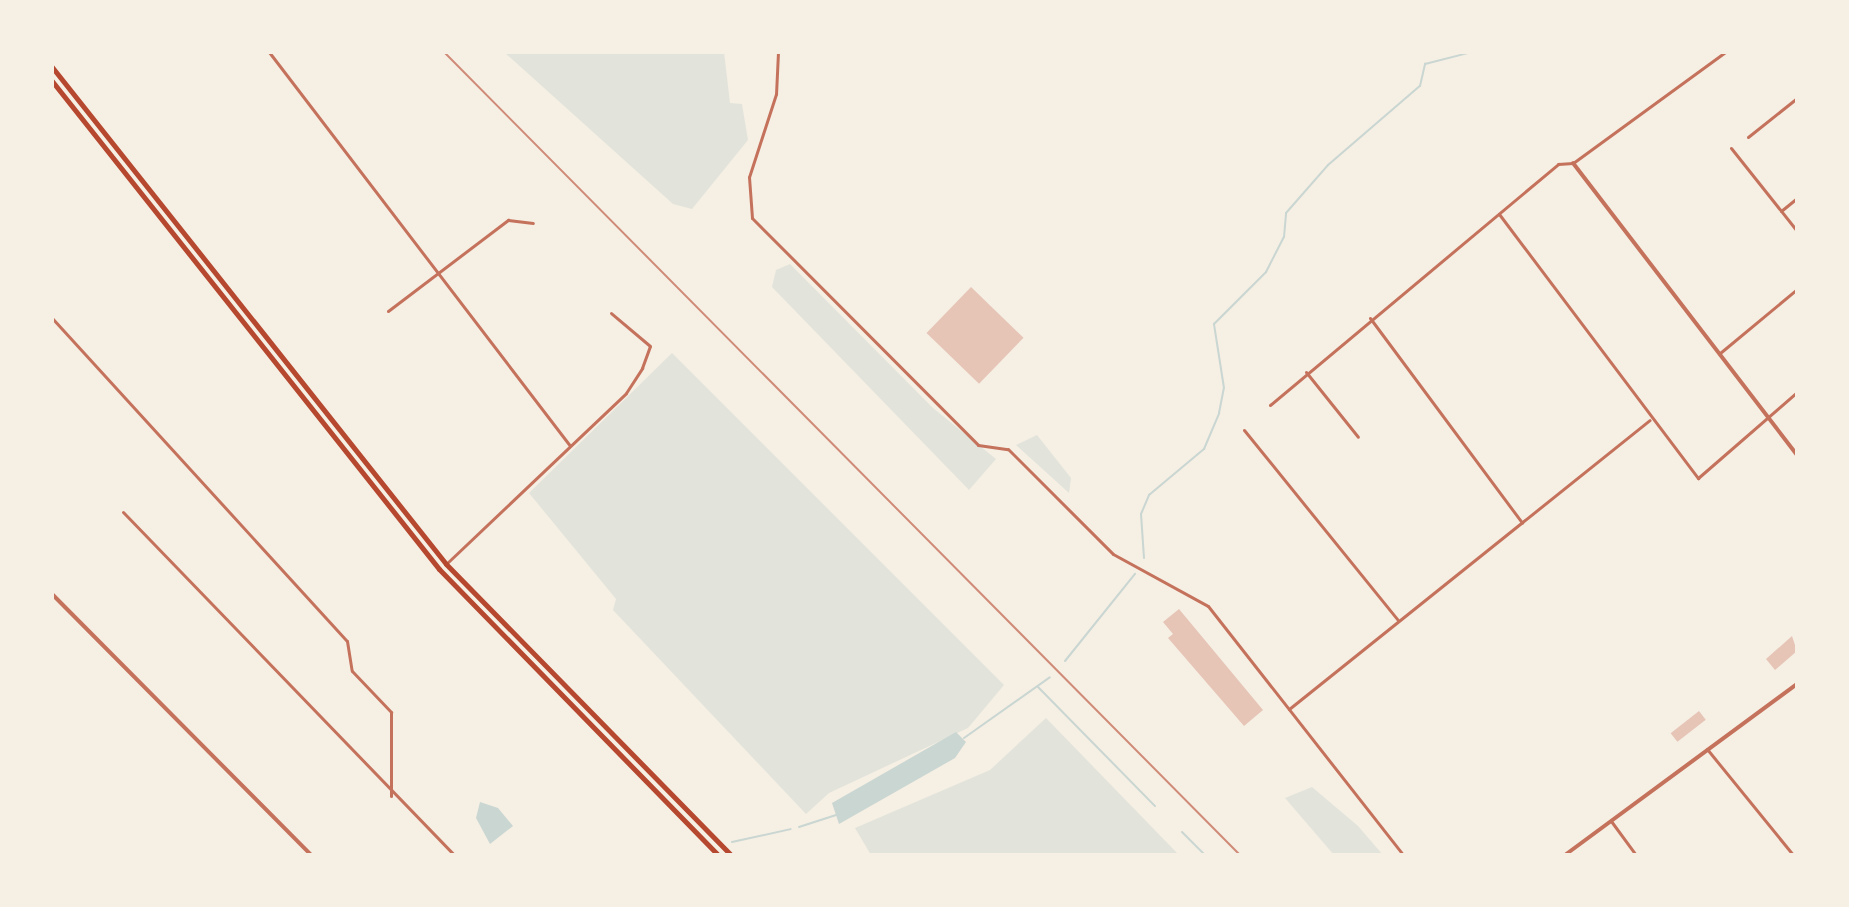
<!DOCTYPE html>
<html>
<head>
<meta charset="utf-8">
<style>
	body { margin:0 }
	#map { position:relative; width:1849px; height:907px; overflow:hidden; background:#f6efe4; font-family:Inter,sans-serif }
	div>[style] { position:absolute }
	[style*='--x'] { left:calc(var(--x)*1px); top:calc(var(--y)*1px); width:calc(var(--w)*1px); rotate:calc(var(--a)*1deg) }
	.green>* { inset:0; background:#e2e4dc }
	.water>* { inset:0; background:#c9d6d2 }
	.stream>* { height:2px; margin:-1px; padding:0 1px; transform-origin:1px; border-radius:1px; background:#c9d6d2 }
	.building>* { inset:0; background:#e6c5b7; transform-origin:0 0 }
	.minor>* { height:3px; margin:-1.5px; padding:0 1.5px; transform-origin:1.5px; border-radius:1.5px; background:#c5725c }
	.tertiary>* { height:4px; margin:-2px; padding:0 2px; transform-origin:2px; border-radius:2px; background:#c5725c }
	.primary>* { height:5px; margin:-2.5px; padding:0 2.5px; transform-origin:2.5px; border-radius:2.5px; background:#b5482f }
	.rail>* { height:2px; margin:-1px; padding:0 1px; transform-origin:1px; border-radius:1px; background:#cf8b77 }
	span { translate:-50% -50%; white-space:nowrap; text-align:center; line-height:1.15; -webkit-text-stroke:6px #f6efe4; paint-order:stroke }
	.frame { position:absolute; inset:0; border:54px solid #f6efe4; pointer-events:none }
</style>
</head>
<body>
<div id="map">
	<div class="green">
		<div style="clip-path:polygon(504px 52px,724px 52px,730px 103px,742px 104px,748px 140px,692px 209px,673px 204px)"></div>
		<div style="clip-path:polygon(790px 264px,933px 408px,996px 459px,969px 490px,772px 287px,776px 270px)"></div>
		<div style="clip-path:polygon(672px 353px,1004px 685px,968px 728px,829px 793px,806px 814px,613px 610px,616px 599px,529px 493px)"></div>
		<div style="clip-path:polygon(1037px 435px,1071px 478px,1069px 493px,1016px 445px)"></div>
		<div style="clip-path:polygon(1046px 718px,1179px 855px,871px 855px,855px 828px,990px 770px)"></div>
		<div style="clip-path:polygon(1312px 787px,1358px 826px,1383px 855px,1334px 855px,1285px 798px)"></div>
	</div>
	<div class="water">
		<div style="clip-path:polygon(956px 732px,966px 742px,955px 758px,839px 824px,832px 803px)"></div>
		<div style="clip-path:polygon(480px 802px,498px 808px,513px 826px,490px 844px,476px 818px)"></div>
	</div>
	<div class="stream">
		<div style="--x:1144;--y:558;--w:44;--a:-93.9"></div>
		<div style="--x:1141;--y:514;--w:21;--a:-67"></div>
		<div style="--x:1149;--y:495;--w:72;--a:-39.9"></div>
		<div style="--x:1204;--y:449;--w:39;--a:-67"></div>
		<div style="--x:1219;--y:413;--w:25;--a:-79"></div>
		<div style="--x:1224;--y:388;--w:65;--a:-98.9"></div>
		<div style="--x:1214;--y:324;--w:74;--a:-45"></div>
		<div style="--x:1266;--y:272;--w:39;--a:-63"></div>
		<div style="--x:1284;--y:237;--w:24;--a:-85"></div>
		<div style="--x:1286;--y:213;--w:64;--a:-48.8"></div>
		<div style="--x:1328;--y:165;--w:121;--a:-40.7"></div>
		<div style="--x:1420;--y:86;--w:23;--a:-77"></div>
		<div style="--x:1425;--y:64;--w:49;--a:-14.3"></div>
		<div style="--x:1065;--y:661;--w:112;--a:-51.2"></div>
		<div style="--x:1038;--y:687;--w:167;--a:45.5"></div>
		<div style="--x:964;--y:738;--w:105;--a:-35.3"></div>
		<div style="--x:799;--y:827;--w:39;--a:-18"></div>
		<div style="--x:1182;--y:832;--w:33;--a:45"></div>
		<div style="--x:732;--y:842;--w:60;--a:-12.4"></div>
	</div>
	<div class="building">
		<div style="left:971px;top:287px;width:73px;height:64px;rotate:44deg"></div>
		<div style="clip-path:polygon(1179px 609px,1263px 710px,1244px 726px,1168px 638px,1173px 634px,1163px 622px)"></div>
		<div style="clip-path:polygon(1792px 636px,1797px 651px,1775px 670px,1766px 659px)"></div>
		<div style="left:1699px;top:711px;width:11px;height:36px;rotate:52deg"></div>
	</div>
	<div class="minor">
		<div style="--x:269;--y:52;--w:495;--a:52.6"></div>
		<div style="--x:778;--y:52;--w:42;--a:92.7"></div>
		<div style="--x:776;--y:94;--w:87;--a:108"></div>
		<div style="--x:749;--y:177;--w:41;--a:85.8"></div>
		<div style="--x:752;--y:218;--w:320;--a:45.1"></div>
		<div style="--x:978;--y:445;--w:30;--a:8"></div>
		<div style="--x:1008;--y:449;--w:148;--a:45"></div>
		<div style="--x:1113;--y:554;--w:108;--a:28.7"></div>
		<div style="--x:1208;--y:606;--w:316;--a:51.9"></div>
		<div style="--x:1748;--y:137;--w:63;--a:-38.5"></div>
		<div style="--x:1731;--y:148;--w:106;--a:51.5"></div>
		<div style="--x:1781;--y:211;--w:21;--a:-39"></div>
		<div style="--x:1499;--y:214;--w:331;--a:53"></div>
		<div style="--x:1698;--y:478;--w:131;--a:-41"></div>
		<div style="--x:388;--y:311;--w:151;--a:-37.2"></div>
		<div style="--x:508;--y:220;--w:25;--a:7"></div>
		<div style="--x:52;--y:318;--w:437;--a:47.6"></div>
		<div style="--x:347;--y:641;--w:30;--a:81"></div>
		<div style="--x:352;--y:671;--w:57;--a:46.4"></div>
		<div style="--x:391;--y:712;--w:84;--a:90"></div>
		<div style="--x:1370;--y:318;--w:255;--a:53.4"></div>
		<div style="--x:1720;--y:353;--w:100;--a:-39.7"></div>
		<div style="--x:1306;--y:372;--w:83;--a:51.3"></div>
		<div style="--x:1270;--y:405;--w:376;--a:-39.9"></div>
		<div style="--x:1558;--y:164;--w:15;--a:-4"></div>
		<div style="--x:1573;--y:163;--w:188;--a:-36.1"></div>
		<div style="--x:1244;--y:430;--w:245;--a:51"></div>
		<div style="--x:123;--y:512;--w:477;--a:46"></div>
		<div style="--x:446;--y:564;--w:248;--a:-43.5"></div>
		<div style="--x:626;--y:393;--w:30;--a:-57"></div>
		<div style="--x:642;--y:368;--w:23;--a:-70"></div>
		<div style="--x:650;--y:346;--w:51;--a:-139.8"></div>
		<div style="--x:1289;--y:709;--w:462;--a:-38.7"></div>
		<div style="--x:1707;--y:749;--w:136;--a:50.9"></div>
		<div style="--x:1611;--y:821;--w:42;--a:53.7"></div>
	</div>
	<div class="tertiary">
		<div style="--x:1573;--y:163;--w:368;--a:52.5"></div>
		<div style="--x:52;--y:594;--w:368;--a:45.2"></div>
		<div style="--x:1565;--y:855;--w:288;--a:-36.4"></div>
	</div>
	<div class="primary">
		<div style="--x:52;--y:67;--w:634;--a:51.59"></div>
		<div style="--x:446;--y:564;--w:407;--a:45.6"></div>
		<div style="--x:52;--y:81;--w:623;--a:51.58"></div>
		<div style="--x:439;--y:569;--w:400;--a:45.7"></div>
	</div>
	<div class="rail">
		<div style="--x:444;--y:52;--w:1131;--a:45.25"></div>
	</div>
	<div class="frame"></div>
</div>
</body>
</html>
